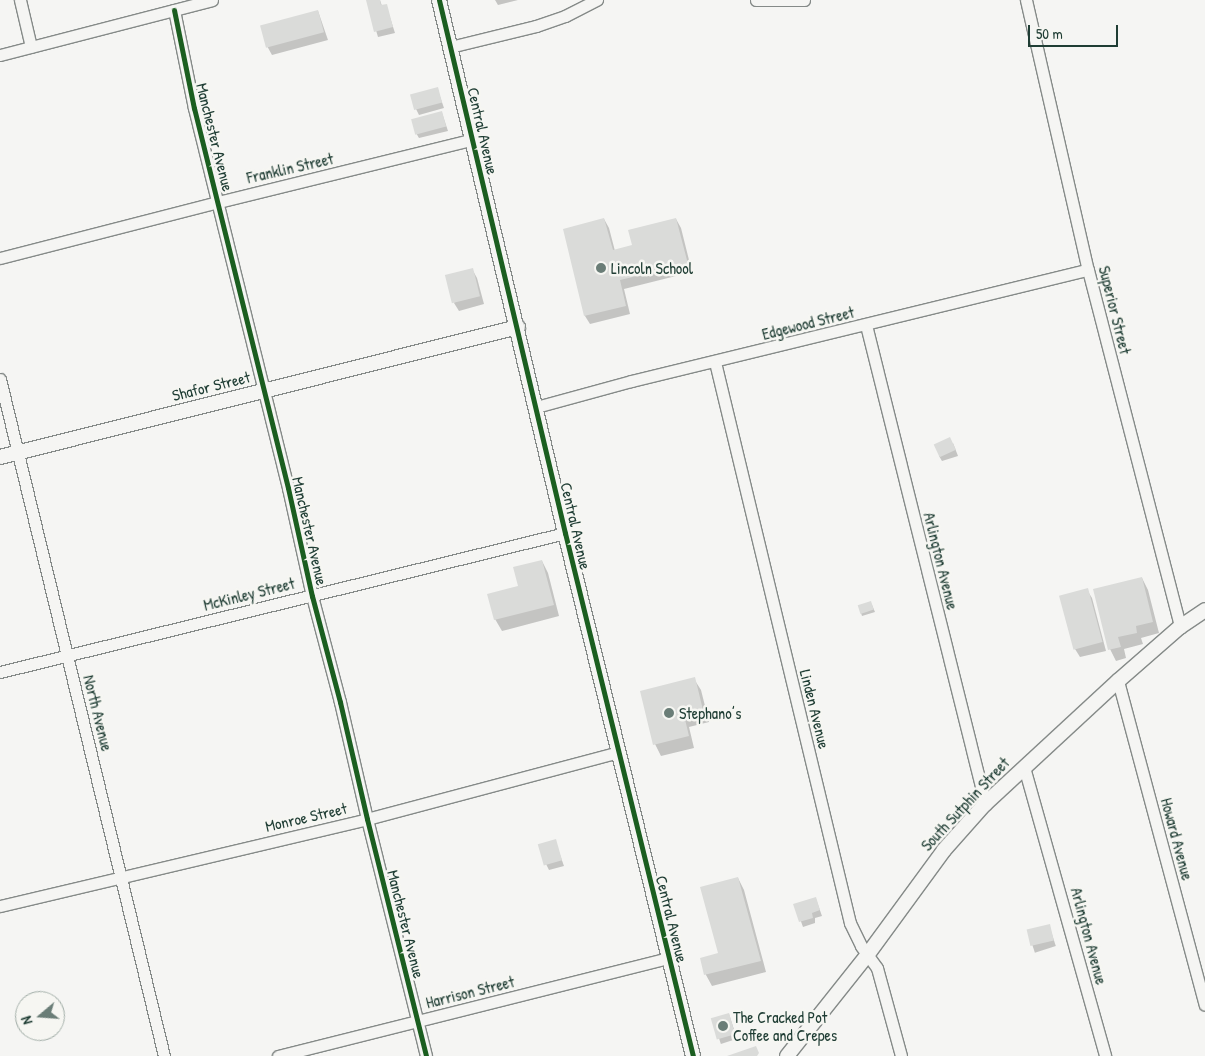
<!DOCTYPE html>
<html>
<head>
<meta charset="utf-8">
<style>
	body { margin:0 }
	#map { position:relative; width:1205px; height:1056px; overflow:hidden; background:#f5f5f3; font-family:"Patrick Hand",sans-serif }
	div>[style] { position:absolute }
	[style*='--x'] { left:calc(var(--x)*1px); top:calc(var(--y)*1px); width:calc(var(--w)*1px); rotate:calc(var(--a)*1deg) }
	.shadow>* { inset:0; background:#0003; transform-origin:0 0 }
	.building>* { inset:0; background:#dadbd9; transform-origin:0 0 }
	.roads { filter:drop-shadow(1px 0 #858a88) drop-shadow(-1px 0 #858a88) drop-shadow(0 1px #858a88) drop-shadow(0 -1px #858a88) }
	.minor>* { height:11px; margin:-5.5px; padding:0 5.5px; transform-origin:5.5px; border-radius:5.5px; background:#f5f5f3 }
	.tertiary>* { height:14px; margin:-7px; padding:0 7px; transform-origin:7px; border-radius:7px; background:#f5f5f3 }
	.cycleway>* { height:5px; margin:-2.5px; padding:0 2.5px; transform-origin:2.5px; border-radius:2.5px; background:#1b5e20 }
	.dots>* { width:14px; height:14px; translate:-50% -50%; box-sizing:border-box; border:2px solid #f6f6f2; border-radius:50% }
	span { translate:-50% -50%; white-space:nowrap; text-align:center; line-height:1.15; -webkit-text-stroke:5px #f6f6f2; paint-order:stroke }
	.street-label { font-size:16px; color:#1f3d34 }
	.poi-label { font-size:16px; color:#1f3d34 }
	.left { translate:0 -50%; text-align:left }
	.north { position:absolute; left:15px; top:991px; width:50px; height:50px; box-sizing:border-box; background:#f6f6f2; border:1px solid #a0aca6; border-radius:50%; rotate:252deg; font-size:14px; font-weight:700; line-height:20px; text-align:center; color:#1f3d34 }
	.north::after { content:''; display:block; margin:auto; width:18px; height:22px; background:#6a7d77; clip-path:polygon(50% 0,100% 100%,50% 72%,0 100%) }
	.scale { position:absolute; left:1028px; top:25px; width:90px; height:22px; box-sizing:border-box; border:2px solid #1f3d34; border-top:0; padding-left:6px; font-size:15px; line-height:18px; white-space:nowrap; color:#1f3d34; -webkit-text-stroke:4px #f6f6f2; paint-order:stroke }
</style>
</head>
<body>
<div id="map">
	<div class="shadow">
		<div style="clip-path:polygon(367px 0,380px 0,382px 6px,386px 5px,395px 33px,378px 37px)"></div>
		<div style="clip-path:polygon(495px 0,518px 0,498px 5px)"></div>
		<div style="clip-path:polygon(318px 11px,328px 40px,272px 55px,267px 46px)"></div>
		<div style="clip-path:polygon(437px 88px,444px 108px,419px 115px,416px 109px)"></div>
		<div style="clip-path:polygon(442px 113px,448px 131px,419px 138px,416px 133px)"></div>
		<div style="clip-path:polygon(604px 219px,609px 228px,615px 251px,634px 246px,676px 219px,681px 228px,692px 272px,624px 289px,630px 314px,590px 324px,585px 316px)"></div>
		<div style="clip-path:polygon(472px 269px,477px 278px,484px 304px,459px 311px,454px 303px)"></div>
		<div style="clip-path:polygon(953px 443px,958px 456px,942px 461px,939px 456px)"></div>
		<div style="clip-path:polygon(542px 561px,548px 573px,559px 616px,502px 631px,495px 619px)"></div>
		<div style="clip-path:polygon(1142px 578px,1148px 590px,1159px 633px,1141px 638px,1143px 644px,1124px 649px,1126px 658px,1116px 661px,1110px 649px)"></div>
		<div style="clip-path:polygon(1087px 590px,1092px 598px,1106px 651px,1080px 657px,1075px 649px,1061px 596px)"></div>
		<div style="clip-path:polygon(872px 605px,875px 612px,862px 616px,861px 613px)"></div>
		<div style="clip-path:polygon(694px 679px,701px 690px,709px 722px,689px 727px,694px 748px,661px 756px,655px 744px)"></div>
		<div style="clip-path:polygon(555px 841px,564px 866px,549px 870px,546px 864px)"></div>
		<div style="clip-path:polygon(738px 878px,744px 890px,766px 972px,712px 986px,706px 975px,701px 959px,719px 954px)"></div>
		<div style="clip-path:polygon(816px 899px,822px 916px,815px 918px,815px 923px,803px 927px,795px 905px)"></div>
		<div style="left:1049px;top:925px;width:22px;height:22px;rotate:72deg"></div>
		<div style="left:729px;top:1014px;width:26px;height:17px;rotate:72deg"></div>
	</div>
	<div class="building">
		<div style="clip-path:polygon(366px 0,380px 0,381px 5px,387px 4px,393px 27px,374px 32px)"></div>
		<div style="left:318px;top:10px;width:23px;height:60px;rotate:75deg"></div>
		<div style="left:438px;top:87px;width:16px;height:29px;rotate:75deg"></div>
		<div style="left:442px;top:111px;width:16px;height:32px;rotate:75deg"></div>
		<div style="clip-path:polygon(604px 218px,613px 250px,632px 245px,628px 230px,676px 218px,688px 264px,620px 280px,626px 306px,584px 316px,563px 229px)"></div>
		<div style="left:473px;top:268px;width:29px;height:29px;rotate:76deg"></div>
		<div style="left:950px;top:437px;width:14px;height:18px;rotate:65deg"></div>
		<div style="clip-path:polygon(542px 560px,554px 605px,494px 620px,487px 594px,518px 586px,513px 567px)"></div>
		<div style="clip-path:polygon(1142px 577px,1153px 622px,1136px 626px,1137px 633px,1118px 637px,1121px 647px,1108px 650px,1093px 589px)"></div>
		<div style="left:1088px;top:588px;width:56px;height:30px;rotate:75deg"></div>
		<div style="left:871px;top:601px;width:9px;height:14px;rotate:72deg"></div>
		<div style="clip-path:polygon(695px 677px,703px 710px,684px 715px,689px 736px,653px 745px,640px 691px)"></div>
		<div style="left:556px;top:839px;width:22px;height:19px;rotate:74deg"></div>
		<div style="clip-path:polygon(738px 877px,761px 961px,704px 975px,700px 958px,718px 953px,700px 887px)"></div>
		<div style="clip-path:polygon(816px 897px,820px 910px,812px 913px,813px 918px,799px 922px,793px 904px)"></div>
		<div style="left:1050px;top:924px;width:17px;height:24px;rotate:77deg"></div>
		<div style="left:729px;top:1013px;width:22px;height:19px;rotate:74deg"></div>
		<div style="clip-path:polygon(756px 1046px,759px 1053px,757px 1056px,727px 1056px)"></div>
	</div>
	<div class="roads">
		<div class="minor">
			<div style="--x:20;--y:0;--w:48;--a:76.8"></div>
			<div style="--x:756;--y:0;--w:48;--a:0"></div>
			<div style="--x:1026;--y:0;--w:277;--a:77.1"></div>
			<div style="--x:1088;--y:270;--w:369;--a:75.5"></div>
			<div style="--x:174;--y:10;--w:100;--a:78.5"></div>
			<div style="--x:194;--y:108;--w:391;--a:76.1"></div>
			<div style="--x:288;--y:488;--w:111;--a:77.5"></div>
			<div style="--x:312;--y:596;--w:110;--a:75.2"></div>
			<div style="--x:340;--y:702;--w:120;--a:77"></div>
			<div style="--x:367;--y:819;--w:244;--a:76"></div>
			<div style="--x:450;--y:47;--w:89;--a:-13.7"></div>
			<div style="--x:536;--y:26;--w:31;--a:-19"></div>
			<div style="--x:565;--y:16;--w:36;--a:-27"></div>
			<div style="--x:0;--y:55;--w:219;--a:-14.5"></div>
			<div style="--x:0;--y:258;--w:225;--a:-14.4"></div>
			<div style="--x:218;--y:202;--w:260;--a:-13.8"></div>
			<div style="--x:866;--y:325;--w:494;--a:76"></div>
			<div style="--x:715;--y:362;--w:577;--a:76.47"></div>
			<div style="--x:850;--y:923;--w:25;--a:64"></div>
			<div style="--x:861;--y:946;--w:27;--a:54"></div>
			<div style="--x:877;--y:968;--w:91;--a:74.7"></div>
			<div style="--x:0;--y:379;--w:697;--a:76.38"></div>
			<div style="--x:536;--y:407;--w:98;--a:-15.3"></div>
			<div style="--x:631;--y:381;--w:470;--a:-13.7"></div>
			<div style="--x:0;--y:672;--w:582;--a:-13.82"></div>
			<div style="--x:1118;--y:681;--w:335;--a:75"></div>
			<div style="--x:1024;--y:767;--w:300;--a:74.3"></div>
			<div style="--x:0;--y:906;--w:377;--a:-13.3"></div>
			<div style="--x:367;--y:819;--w:261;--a:-14.9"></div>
			<div style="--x:278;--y:1056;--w:403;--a:-14.1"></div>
		</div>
		<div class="tertiary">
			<div style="--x:439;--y:0;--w:548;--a:76.7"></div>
			<div style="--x:565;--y:533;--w:538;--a:76.25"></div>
			<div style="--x:0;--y:457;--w:534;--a:-14.09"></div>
			<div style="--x:787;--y:1056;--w:130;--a:-51.5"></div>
			<div style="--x:868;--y:954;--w:129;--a:-53.8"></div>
			<div style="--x:944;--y:850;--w:62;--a:-48.3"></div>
			<div style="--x:985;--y:804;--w:181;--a:-42.8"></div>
			<div style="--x:1118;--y:681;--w:82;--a:-41.1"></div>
			<div style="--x:1180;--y:627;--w:30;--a:-34"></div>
		</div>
	</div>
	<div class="cycleway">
		<div style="--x:439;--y:0;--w:548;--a:76.7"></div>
		<div style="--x:565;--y:533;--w:538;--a:76.25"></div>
		<div style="--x:174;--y:10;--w:100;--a:78.5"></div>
		<div style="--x:194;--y:108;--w:391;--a:76.1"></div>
		<div style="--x:288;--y:488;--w:111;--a:77.5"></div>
		<div style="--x:312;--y:596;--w:110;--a:75.2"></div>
		<div style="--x:340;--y:702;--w:120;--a:77"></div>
		<div style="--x:367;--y:819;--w:244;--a:76"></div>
	</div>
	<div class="dots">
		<div style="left:601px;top:268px;background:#6a7d77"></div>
		<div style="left:669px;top:713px;background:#6a7d77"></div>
		<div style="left:723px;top:1026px;background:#6a7d77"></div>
	</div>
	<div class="street-label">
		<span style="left:483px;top:131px;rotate:77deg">Central Avenue</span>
		<span style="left:215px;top:137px;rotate:76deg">Manchester Avenue</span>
		<span style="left:290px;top:168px;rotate:-13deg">Franklin Street</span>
		<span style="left:1115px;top:310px;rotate:76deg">Superior Street</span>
		<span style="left:808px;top:323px;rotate:-14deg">Edgewood Street</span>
		<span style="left:211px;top:386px;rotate:-14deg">Shafor Street</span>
		<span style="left:576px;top:526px;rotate:77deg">Central Avenue</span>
		<span style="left:310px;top:531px;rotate:77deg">Manchester Avenue</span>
		<span style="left:941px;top:561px;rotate:76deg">Arlington Avenue</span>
		<span style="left:249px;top:594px;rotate:-14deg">McKinley Street</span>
		<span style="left:815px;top:709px;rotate:76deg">Linden Avenue</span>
		<span style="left:98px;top:713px;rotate:76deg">North Avenue</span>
		<span style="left:965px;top:804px;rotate:-47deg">South Sutphin Street</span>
		<span style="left:306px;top:817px;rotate:-13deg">Monroe Street</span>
		<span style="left:1177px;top:839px;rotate:75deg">Howard Avenue</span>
		<span style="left:672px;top:919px;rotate:76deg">Central Avenue</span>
		<span style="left:406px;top:924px;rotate:76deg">Manchester Avenue</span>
		<span style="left:1089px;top:936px;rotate:75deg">Arlington Avenue</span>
		<span style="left:470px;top:992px;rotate:-14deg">Harrison Street</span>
	</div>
	<div class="poi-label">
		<span class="left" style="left:611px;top:268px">Lincoln School</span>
		<span class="left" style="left:679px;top:713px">Stephano’s</span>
		<span class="left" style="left:733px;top:1026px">The Cracked Pot<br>Coffee and Crepes</span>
	</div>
	<div class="north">N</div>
	<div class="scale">50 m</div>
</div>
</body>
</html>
